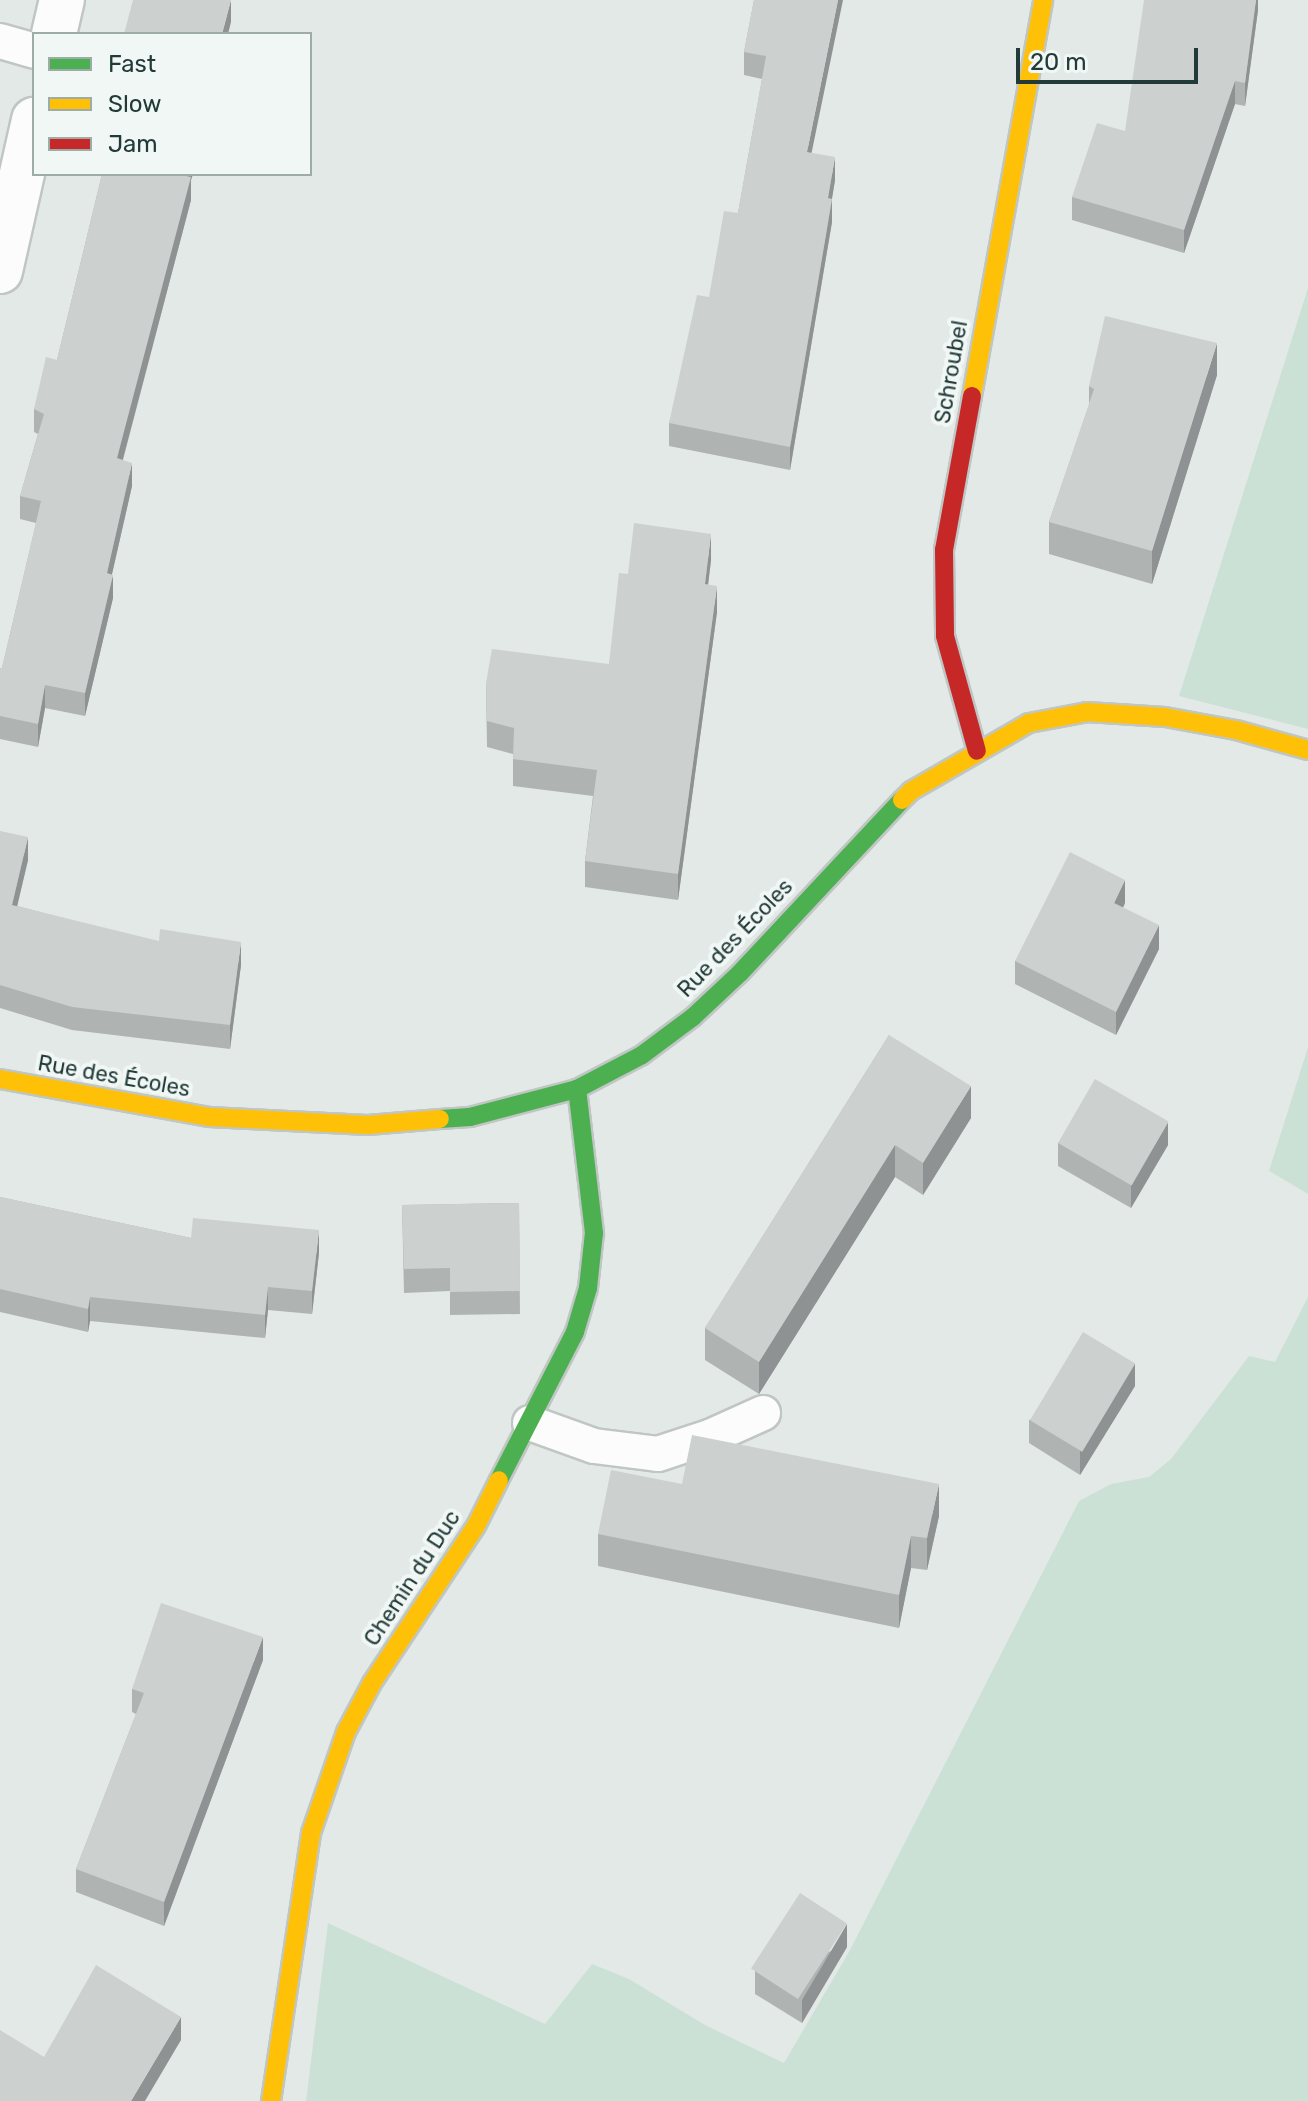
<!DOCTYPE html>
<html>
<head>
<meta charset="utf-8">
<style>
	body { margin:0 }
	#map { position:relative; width:1308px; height:2101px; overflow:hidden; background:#e3e9e7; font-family:Rubik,sans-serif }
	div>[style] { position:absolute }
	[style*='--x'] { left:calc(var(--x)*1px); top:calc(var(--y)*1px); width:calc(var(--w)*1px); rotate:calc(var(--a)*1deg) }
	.green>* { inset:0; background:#cce1d6 }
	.roads { filter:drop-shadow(2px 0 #c0c6c4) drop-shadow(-2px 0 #c0c6c4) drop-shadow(0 2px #c0c6c4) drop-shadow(0 -2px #c0c6c4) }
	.lane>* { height:34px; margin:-17px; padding:0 17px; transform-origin:17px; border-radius:17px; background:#fbfcfb }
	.street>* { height:44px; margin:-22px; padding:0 22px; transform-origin:22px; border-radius:22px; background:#fbfcfb }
	.fast>* { height:18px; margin:-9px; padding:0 9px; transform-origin:9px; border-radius:9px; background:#4caf50 }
	.slow>* { height:18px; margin:-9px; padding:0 9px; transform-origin:9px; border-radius:9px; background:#ffc107 }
	.jam>* { height:18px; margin:-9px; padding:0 9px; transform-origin:9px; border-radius:9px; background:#c62828 }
	.wall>* { inset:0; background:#afb4b3 }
	.shaded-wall>* { inset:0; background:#8f9292 }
	.building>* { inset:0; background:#ccd1d0; transform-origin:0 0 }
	span { translate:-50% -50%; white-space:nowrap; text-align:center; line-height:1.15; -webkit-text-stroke:8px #f1f7f5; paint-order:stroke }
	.street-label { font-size:22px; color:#223b38 }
	.legend { position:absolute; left:32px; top:32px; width:280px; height:144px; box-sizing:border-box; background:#f1f7f5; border:2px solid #9eaca9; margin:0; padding:10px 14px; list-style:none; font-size:24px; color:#223b38 }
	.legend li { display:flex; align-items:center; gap:16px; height:40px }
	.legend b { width:40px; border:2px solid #9eaca9 }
	.scale { position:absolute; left:1016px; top:48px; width:182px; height:36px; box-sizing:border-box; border:4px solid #223b38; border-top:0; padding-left:10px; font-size:24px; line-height:28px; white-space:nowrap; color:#223b38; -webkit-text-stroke:6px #f1f7f5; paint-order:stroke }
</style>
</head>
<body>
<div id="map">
	<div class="green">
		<div style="clip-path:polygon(1308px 288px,1308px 729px,1179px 696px)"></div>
		<div style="clip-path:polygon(1308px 1047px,1308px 1194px,1269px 1171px)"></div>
		<div style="clip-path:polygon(1308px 1297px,1308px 2101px,306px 2101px,328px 1923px,545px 2024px,592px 1964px,629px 1979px,705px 2025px,784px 2063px,850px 1950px,1079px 1501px,1111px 1484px,1149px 1477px,1171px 1459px,1249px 1356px,1275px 1362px)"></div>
	</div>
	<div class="roads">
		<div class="lane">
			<div style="--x:0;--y:41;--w:35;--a:16"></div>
			<div style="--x:530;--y:1423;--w:68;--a:19.8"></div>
			<div style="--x:594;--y:1446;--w:64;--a:7.1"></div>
			<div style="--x:658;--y:1454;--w:57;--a:-18.4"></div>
			<div style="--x:712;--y:1436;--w:56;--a:-24.3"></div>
		</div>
		<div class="street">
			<div style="--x:54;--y:34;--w:35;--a:-77"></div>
			<div style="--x:0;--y:271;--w:155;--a:-77.3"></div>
		</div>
		<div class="fast">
			<div style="--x:440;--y:1119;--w:30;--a:-4"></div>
			<div style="--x:470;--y:1117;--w:111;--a:-14.7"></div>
			<div style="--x:577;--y:1089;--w:73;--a:-27.6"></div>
			<div style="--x:642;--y:1055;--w:64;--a:-36.7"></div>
			<div style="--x:693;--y:1017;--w:64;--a:-43.1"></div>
			<div style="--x:740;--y:973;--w:237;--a:-46.9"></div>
			<div style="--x:499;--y:1480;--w:166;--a:-62.8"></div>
			<div style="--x:575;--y:1332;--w:46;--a:-73.5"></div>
			<div style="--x:588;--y:1288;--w:55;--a:-83.8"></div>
			<div style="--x:594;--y:1233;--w:145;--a:-96.7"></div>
		</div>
		<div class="slow">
			<div style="--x:972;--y:396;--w:402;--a:-79.8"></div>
			<div style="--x:902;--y:800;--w:13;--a:-45"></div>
			<div style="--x:911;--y:791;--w:136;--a:-30"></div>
			<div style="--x:1029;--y:723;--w:59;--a:-10.7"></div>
			<div style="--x:1087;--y:712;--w:78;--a:3.7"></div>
			<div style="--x:1165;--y:717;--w:72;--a:10.4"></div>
			<div style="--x:1236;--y:730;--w:75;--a:15.5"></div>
			<div style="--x:0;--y:1079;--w:212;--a:10.3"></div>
			<div style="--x:209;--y:1117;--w:159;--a:2.9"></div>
			<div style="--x:368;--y:1125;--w:72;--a:-4.8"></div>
			<div style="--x:271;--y:2101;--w:271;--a:-81.5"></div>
			<div style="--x:311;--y:1833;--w:107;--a:-70.9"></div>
			<div style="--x:346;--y:1732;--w:55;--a:-62"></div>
			<div style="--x:372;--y:1683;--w:188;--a:-56.5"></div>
			<div style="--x:476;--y:1526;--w:51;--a:-63.4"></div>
		</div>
		<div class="jam">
			<div style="--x:972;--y:396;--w:157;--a:100.3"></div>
			<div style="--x:944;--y:550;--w:86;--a:89.3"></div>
			<div style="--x:945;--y:636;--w:119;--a:74.5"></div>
		</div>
	</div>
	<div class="wall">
		<div style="clip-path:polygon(754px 0,811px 153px,835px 180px,832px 199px,832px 222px,790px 470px,669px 446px,669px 423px,738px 213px,762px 79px,744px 75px,744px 52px)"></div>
		<div style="clip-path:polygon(1258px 0,1258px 10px,1245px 106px,1235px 104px,1184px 253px,1072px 220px,1072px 197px,1125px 131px)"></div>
		<div style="clip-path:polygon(102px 174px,193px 174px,191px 180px,191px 200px,123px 460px,132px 486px,112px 574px,113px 598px,85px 716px,45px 708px,38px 747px,0 739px,0 668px,2px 668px,36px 523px,20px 519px,20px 496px,38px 434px,34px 432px,34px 409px,57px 360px)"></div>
		<div style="clip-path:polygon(1217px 375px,1152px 584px,1049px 554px,1049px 522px,1089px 405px,1089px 386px)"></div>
		<div style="clip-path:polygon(711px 560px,708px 585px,717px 612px,678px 900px,585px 887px,585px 861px,593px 796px,513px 786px,513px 754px,487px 747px,486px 683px,609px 664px,628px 574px)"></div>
		<div style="clip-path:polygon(0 831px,28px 860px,17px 906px,241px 965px,230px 1049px,72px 1030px,0 1008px)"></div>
		<div style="clip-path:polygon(1125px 903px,1123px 908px,1159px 949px,1116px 1035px,1015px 984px,1015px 961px)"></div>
		<div style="clip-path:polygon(889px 1035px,971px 1118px,923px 1195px,895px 1177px,759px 1394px,705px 1360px,705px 1328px)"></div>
		<div style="clip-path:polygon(1058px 1143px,1168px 1145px,1131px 1208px,1058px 1166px)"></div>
		<div style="clip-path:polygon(0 1197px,191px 1238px,319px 1253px,312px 1314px,268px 1310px,265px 1338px,90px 1321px,88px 1332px,0 1312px)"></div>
		<div style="clip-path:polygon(519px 1203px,520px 1314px,450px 1315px,450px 1291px,404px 1293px,402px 1205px)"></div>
		<div style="clip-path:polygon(1135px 1386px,1080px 1475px,1029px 1443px,1029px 1420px)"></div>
		<div style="clip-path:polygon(682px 1484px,939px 1516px,927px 1570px,911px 1568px,899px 1628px,598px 1566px,598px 1534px)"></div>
		<div style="clip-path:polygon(263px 1660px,164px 1926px,76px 1892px,76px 1869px,136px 1714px,132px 1712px,132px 1689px)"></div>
		<div style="clip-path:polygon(847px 1947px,802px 2023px,755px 1994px,755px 1971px)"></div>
	</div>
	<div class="shaded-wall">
		<div style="clip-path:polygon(231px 0,231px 22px,228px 34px,222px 34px)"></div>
		<div style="clip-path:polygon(838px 0,843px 0,807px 175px,807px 152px)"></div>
		<div style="clip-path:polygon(1256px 0,1258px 0,1258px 10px,1245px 106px,1245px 83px)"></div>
		<div style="clip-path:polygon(1235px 81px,1235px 104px,1184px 253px,1184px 230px)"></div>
		<div style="clip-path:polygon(835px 157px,835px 180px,828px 222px,828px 198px)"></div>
		<div style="clip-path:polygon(187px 174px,193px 174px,191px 180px,191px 200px,117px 481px,117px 458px)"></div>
		<div style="clip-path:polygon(832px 199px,832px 222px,790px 470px,790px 447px)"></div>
		<div style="clip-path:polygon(1217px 343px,1217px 375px,1152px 584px,1152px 551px)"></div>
		<div style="clip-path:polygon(132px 463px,132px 486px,107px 596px,107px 573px)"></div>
		<div style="clip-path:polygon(711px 534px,711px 560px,705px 610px,705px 584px)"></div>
		<div style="clip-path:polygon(113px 575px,113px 598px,85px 716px,85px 693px)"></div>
		<div style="clip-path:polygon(717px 586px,717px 612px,678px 900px,678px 874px)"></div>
		<div style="clip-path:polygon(45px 685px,45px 708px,38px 747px,38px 724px)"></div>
		<div style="clip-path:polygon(28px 837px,28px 860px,12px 928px,12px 905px)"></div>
		<div style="clip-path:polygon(1125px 880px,1125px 903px,1114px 926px,1114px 903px)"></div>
		<div style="clip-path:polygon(1159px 925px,1159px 949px,1116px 1035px,1116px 1012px)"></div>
		<div style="clip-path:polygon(241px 942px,241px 965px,230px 1049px,230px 1025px)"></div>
		<div style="clip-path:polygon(971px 1086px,971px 1118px,923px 1195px,923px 1163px)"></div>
		<div style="clip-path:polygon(1168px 1122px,1168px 1145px,1131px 1208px,1131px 1185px)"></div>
		<div style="clip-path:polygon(895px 1145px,895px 1177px,759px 1394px,759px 1362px)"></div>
		<div style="clip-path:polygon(319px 1230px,319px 1253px,312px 1314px,312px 1291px)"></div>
		<div style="clip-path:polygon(268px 1287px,268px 1310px,265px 1338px,265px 1315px)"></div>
		<div style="clip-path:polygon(90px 1297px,90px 1321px,88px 1332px,88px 1309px)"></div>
		<div style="clip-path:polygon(1135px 1363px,1135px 1386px,1080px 1475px,1080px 1452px)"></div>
		<div style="clip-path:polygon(939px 1484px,939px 1516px,927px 1570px,927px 1538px)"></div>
		<div style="clip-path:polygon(911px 1536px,911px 1568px,899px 1628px,899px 1595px)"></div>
		<div style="clip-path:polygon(263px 1637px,263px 1660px,164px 1926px,164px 1902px)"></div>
		<div style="clip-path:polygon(847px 1924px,847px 1947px,802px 2023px,802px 2000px)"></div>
		<div style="clip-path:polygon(181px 2017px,181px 2040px,145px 2101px,131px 2101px)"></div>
	</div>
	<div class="building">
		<div style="clip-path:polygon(133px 0,231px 0,222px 34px,124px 34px)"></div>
		<div style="clip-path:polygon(754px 0,838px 0,807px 152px,835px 157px,828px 198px,832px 199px,790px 447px,669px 423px,697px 295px,709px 297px,724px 211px,738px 213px,766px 56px,744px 52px)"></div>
		<div style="clip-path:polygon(1144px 0,1256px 0,1245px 83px,1235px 81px,1184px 230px,1072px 197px,1097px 123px,1125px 131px)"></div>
		<div style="clip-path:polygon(102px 174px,187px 174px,186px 176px,191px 177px,117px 458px,132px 463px,107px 573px,113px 575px,85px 693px,45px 685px,38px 724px,0 716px,0 668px,2px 668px,41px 501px,20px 496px,44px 414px,34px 409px,46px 357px,57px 360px)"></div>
		<div style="clip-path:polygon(1105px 316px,1217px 343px,1152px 551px,1049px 522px,1094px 389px,1089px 386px)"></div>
		<div style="clip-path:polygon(634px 523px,711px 534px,705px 584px,717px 586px,678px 874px,585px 861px,597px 770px,513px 759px,514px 728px,487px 721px,486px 683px,492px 649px,609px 664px,619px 573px,628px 574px)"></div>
		<div style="clip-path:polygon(0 831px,28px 837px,12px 905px,159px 941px,160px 929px,241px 942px,230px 1025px,72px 1007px,0 985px)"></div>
		<div style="clip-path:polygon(1070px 852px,1125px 880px,1114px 903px,1159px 925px,1116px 1012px,1015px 961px)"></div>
		<div style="clip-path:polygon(889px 1035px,971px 1086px,923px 1163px,895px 1145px,759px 1362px,705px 1328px)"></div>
		<div style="left:1095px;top:1079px;width:85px;height:74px;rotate:30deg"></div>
		<div style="clip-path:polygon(0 1197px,191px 1238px,193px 1218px,319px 1230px,312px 1291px,268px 1287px,265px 1315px,90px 1297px,88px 1309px,0 1289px)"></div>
		<div style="clip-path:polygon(519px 1203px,520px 1291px,450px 1292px,450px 1268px,404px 1269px,402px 1205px)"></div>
		<div style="left:1083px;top:1332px;width:61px;height:103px;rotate:31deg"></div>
		<div style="clip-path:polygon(692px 1435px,939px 1484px,927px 1538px,911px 1536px,899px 1595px,598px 1534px,611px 1470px,682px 1484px)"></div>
		<div style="clip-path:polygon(161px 1603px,263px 1637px,164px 1902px,76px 1869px,144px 1693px,132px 1689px)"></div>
		<div style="left:800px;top:1893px;width:56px;height:90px;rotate:33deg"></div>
		<div style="clip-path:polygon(96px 1965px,181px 2017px,131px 2101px,0 2101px,0 2030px,44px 2057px)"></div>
	</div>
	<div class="street-label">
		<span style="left:951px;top:372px;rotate:-80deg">Schroubel</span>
		<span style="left:735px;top:938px;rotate:-46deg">Rue des Écoles</span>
		<span style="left:114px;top:1076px;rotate:10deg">Rue des Écoles</span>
		<span style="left:412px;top:1578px;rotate:-57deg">Chemin du Duc</span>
	</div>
	<ul class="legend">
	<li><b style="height:10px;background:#4caf50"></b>Fast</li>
	<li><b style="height:10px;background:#ffc107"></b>Slow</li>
	<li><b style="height:10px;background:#c62828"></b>Jam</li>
	</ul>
	<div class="scale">20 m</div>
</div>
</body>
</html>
